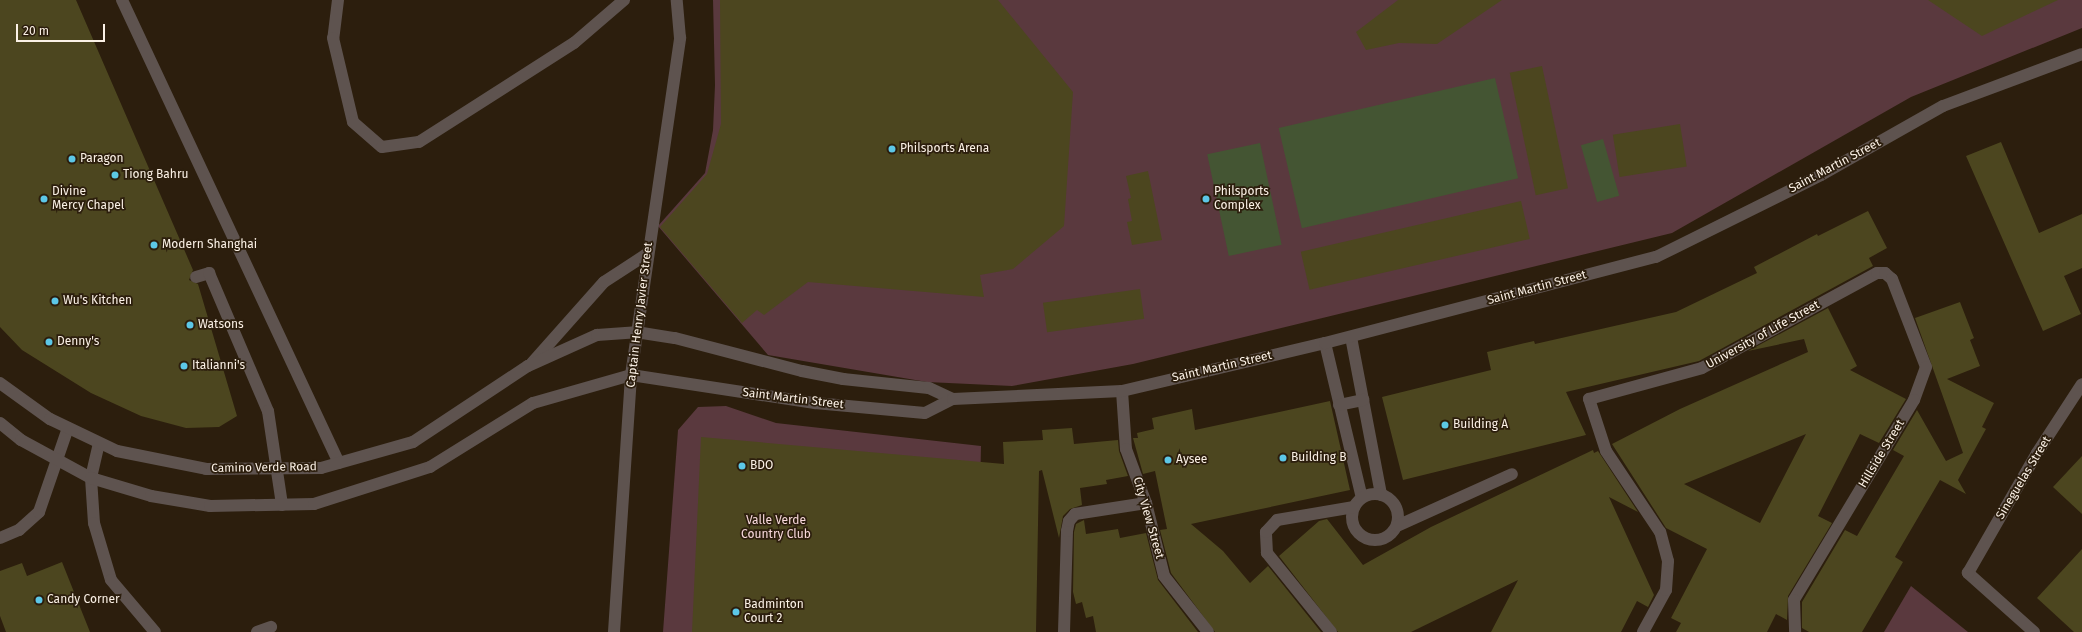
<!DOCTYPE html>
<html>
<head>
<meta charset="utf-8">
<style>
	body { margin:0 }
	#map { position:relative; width:2082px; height:632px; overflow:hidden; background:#2c1e0d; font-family:"Fira Sans",sans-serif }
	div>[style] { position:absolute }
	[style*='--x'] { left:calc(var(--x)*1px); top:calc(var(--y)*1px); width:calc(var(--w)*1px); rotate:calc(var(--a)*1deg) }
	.green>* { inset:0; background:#5a393e }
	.water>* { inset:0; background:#453; transform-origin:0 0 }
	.building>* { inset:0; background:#4c461f; transform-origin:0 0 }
	.service>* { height:12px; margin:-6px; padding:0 6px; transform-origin:6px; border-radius:6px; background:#5e534f }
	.service>.ring { margin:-6px; padding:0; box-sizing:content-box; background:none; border:12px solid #5e534f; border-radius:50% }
	.minor>* { height:12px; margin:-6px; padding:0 6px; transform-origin:6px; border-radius:6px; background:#5e534f }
	.tertiary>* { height:12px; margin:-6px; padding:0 6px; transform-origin:6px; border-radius:6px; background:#5e534f }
	.dots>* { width:11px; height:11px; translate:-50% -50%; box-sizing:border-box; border:2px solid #2c1e0d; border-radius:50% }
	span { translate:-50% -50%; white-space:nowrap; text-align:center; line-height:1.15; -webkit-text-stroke:3.5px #2c1e0d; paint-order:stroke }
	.poi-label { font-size:12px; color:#fbf1e6 }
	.left { translate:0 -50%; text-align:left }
	.street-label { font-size:12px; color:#fbf1e6 }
	.park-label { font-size:12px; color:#f7d8db }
	.scale { position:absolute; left:16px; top:24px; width:89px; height:18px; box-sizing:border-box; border:2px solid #fbf1e6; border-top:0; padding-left:5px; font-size:12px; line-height:14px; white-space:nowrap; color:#fbf1e6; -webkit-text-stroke:3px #2c1e0d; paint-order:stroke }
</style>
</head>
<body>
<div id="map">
	<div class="green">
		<div style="clip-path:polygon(713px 0,2082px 0,2082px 28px,1911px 97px,1672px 233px,1133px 364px,1012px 386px,927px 382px,768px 355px,658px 226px,705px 173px,713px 130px,715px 85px)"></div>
		<div style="clip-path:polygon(726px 406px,776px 423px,981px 446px,977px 632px,663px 632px,678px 430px,698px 407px)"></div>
		<div style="clip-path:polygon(1911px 586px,1968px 632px,1884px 632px)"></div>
	</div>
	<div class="water">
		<div style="left:1495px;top:78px;width:103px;height:222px;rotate:77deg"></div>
		<div style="left:1603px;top:139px;width:59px;height:23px;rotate:74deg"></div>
		<div style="left:1260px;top:143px;width:104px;height:54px;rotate:78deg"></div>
	</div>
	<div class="building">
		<div style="clip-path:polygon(0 0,76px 0,193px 270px,189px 280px,198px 284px,237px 416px,219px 427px,186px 428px,141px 416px,91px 393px,22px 350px,0 327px)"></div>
		<div style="clip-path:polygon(720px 0,998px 0,1073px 92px,1064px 226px,1013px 269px,980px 275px,984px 297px,808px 282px,764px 315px,757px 310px,742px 323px,660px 227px,707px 174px,721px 124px)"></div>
		<div style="clip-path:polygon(1398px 0,1502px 0,1437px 44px,1399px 43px,1366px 50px,1356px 32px)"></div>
		<div style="clip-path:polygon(1928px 0,2058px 0,1982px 36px)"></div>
		<div style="left:1542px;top:66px;width:125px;height:33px;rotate:78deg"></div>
		<div style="left:1680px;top:124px;width:43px;height:68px;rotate:81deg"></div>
		<div style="clip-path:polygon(2001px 142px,2039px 233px,2082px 214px,2082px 268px,2064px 276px,2081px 314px,2043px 331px,1966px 156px)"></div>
		<div style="clip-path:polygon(1148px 171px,1162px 240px,1132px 245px,1127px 222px,1132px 221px,1128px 199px,1131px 198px,1126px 176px)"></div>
		<div style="left:1521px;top:201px;width:39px;height:226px;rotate:77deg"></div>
		<div style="clip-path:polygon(1868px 211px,1887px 248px,1869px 258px,1873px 266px,1699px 361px,1566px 392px,1586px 435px,1403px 480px,1382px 397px,1491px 370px,1487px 352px,1534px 341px,1535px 344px,1676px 312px,1757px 273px,1754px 267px,1817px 234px,1818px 236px)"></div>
		<div style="left:1140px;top:289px;width:30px;height:98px;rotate:82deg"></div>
		<div style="clip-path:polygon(1960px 302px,1974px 338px,1970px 340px,1980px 366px,1947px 379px,1994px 403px,1982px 427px,1986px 429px,1958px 480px,1966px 494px,1940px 480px,1895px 557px,1903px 562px,1862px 632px,1809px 632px,1802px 628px,1802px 602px,1845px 530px,1857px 536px,1904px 456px,1893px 450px,1917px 410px,1946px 461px,1963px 453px,1915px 318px)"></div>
		<div style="clip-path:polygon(evenodd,1828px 308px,1857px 366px,1850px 370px,1906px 399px,1879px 443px,1860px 434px,1818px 516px,1832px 523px,1788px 596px,1787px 620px,1776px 614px,1767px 632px,1676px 632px,1681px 623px,1671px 618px,1707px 549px,1666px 528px,1612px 444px,1680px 409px,1808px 352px,1804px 339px,1748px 351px,1828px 308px,1806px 434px,1760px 523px,1684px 484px,1806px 434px)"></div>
		<div style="clip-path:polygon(1330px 401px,1350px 490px,1191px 524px,1223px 551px,1250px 583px,1268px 566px,1321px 632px,1215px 632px,1171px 573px,1160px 530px,1167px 529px,1155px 471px,1143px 474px,1133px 438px,1138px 438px,1137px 433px,1154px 429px,1152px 418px,1192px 409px,1195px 430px)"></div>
		<div style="clip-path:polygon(1072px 428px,1074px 444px,1118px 440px,1119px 451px,1128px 476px,1106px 480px,1107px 484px,1080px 488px,1082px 505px,1070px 509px,1063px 516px,1059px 538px,1042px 470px,1039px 471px,1036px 632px,692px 632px,701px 437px,1004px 464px,1003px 442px,1043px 440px,1042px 430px)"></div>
		<div style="clip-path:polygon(1593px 450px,1594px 453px,1598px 451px,1638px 512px,1609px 497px,1654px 595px,1648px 607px,1637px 601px,1621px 632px,1491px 632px,1518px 580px,1411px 632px,1338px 632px,1279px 556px,1319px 521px,1327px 519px,1363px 565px,1431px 527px)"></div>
		<div style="clip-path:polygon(2082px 456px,2082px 514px,2053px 487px)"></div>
		<div style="clip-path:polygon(1084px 520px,1086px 534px,1118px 529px,1120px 538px,1146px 533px,1158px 580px,1198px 632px,1096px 632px,1093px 616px,1086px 618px,1082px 602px,1076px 604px,1073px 592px,1074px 532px,1076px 524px)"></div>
		<div style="clip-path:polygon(2082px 549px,2082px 632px,2074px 632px,2037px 598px)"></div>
		<div style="clip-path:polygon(62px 562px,90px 632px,6px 632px,0 616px,0 571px,22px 563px,27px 576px)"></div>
	</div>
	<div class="service">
		<div style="--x:122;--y:0;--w:511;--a:64.89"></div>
		<div style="--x:338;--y:0;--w:38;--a:97"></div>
		<div style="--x:333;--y:38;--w:86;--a:76.6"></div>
		<div style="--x:353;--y:122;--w:38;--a:41"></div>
		<div style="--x:382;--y:147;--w:37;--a:-8"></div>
		<div style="--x:419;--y:142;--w:184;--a:-32.6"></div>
		<div style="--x:574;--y:43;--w:66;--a:-40.7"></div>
		<div style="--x:196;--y:277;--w:14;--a:-17"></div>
		<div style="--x:209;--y:273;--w:150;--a:66.9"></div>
		<div style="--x:268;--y:411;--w:95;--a:81.5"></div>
		<div style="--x:1351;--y:337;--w:161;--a:79.2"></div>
		<div style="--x:1325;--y:343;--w:159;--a:76.6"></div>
		<div style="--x:1339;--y:405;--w:25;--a:-12"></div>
		<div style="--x:99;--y:443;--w:36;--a:103"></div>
		<div style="--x:91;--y:478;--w:45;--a:86.2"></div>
		<div style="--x:94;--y:523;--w:59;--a:73.4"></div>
		<div style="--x:111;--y:580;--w:68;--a:49.8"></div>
		<div class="ring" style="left:1352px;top:494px;width:34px;height:34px"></div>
		<div style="--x:1397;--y:526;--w:126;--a:-24.3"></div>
		<div style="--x:0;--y:538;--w:21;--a:-23"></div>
		<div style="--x:19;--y:530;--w:27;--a:-42"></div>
		<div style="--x:39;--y:512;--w:89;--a:-71"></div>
		<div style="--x:257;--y:632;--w:15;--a:-20"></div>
		<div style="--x:1331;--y:632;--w:102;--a:-129"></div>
		<div style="--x:1267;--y:553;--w:21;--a:-93"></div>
		<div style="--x:1266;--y:532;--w:16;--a:-47"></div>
		<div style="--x:1277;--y:520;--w:78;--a:-9.6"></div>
	</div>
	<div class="minor">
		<div style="--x:1122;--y:391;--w:58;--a:86.1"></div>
		<div style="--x:1126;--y:449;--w:58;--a:69.7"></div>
		<div style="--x:1146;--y:503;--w:75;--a:76.1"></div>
		<div style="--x:1164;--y:576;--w:71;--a:51.8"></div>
		<div style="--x:1064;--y:632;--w:101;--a:-88.3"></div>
		<div style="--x:1067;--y:531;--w:10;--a:-79"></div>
		<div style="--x:1069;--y:521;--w:9;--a:-49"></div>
		<div style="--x:1075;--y:514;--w:72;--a:-8.8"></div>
		<div style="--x:1643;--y:632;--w:48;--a:-61.3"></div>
		<div style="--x:1666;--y:590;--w:29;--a:-86"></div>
		<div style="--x:1668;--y:561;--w:30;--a:-105"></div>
		<div style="--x:1660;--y:532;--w:97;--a:-123.7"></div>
		<div style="--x:1606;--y:451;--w:55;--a:-108.1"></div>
		<div style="--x:1589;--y:399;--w:117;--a:-15.3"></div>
		<div style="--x:1702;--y:368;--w:199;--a:-28.5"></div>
		<div style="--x:1877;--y:273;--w:8;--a:0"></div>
		<div style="--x:1885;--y:273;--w:9;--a:41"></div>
		<div style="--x:1892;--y:279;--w:94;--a:68.9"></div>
		<div style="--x:1926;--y:367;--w:35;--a:110"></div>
		<div style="--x:1914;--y:400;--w:233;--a:121"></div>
		<div style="--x:1794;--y:600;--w:32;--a:88"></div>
		<div style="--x:2034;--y:632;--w:89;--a:-138.2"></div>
		<div style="--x:1968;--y:573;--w:138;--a:-60.1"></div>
		<div style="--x:2037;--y:453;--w:82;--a:-56.9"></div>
	</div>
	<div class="tertiary">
		<div style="--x:532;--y:363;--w:108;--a:-48.4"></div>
		<div style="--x:604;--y:282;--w:51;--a:-33.1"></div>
		<div style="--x:0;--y:383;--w:62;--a:35.8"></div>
		<div style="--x:50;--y:419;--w:74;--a:25.5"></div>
		<div style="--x:117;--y:451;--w:91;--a:11.4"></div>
		<div style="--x:206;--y:469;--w:115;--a:-0.5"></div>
		<div style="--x:321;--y:468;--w:96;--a:-15.8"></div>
		<div style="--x:413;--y:442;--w:138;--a:-33.5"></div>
		<div style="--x:528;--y:366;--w:76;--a:-24.2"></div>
		<div style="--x:597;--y:335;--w:39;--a:-4"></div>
		<div style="--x:636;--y:332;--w:39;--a:9"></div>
		<div style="--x:675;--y:338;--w:131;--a:14.6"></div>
		<div style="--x:802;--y:371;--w:42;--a:11"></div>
		<div style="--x:843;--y:379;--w:86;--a:6"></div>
		<div style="--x:929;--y:388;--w:26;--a:25"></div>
		<div style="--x:0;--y:423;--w:27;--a:39"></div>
		<div style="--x:21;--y:440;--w:80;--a:28.5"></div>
		<div style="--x:91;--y:478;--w:63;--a:16.7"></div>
		<div style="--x:151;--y:496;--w:60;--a:9.6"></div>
		<div style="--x:210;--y:506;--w:104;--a:-1.1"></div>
		<div style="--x:314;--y:504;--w:122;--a:-17.7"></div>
		<div style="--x:430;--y:467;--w:121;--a:-31.9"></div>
		<div style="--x:533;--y:403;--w:102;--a:-15.9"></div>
		<div style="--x:631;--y:375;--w:186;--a:8.7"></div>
		<div style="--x:815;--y:403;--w:110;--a:5.2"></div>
		<div style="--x:925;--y:413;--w:31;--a:-27"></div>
		<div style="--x:953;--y:399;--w:169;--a:-2.7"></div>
		<div style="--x:1122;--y:391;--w:209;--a:-13.3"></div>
		<div style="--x:1325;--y:343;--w:342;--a:-14.6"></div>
		<div style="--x:1656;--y:257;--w:184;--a:-26.4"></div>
		<div style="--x:1821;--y:175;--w:140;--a:-29.5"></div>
		<div style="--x:1943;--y:106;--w:148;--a:-20.5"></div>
		<div style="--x:614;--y:632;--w:258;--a:-86.2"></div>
		<div style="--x:631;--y:375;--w:341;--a:-81.7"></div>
		<div style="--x:680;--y:38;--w:38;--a:-95"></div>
	</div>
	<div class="dots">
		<div style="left:892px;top:149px;background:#5cc7e7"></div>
		<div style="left:72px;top:159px;background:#5cc7e7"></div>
		<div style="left:115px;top:175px;background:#5cc7e7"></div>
		<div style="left:44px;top:199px;background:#5cc7e7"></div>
		<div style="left:1206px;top:199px;background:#5cc7e7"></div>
		<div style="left:154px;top:245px;background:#5cc7e7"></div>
		<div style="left:55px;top:301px;background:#5cc7e7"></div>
		<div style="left:190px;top:325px;background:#5cc7e7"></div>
		<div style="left:49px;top:342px;background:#5cc7e7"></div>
		<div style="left:184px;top:366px;background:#5cc7e7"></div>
		<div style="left:1445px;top:425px;background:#5cc7e7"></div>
		<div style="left:1283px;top:458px;background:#5cc7e7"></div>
		<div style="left:1168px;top:460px;background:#5cc7e7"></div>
		<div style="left:742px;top:466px;background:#5cc7e7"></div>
		<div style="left:39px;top:600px;background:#5cc7e7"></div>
		<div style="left:736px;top:612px;background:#5cc7e7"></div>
	</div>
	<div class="poi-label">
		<span class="left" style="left:900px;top:149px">Philsports Arena</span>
		<span class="left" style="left:80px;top:159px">Paragon</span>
		<span class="left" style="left:123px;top:175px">Tiong Bahru</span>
		<span class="left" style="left:52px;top:199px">Divine<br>Mercy Chapel</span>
		<span class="left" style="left:1214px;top:199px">Philsports<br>Complex</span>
		<span class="left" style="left:162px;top:245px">Modern Shanghai</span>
		<span class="left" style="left:63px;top:301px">Wu's Kitchen</span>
		<span class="left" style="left:198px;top:325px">Watsons</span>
		<span class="left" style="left:57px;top:342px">Denny's</span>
		<span class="left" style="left:192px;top:366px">Italianni's</span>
		<span class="left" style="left:1453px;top:425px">Building A</span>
		<span class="left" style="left:1291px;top:458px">Building B</span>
		<span class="left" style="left:1176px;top:460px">Aysee</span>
		<span class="left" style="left:750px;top:466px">BDO</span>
		<span class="left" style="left:47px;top:600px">Candy Corner</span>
		<span class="left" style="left:744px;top:612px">Badminton<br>Court 2</span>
	</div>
	<div class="street-label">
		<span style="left:1835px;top:166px;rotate:-28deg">Saint Martin Street</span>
		<span style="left:1537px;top:288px;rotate:-15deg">Saint Martin Street</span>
		<span style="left:640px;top:315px;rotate:-83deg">Captain Henry Javier Street</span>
		<span style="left:1763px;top:335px;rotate:-29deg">University of Life Street</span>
		<span style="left:1222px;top:367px;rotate:-13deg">Saint Martin Street</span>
		<span style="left:793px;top:399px;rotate:7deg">Saint Martin Street</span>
		<span style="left:1882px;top:454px;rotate:-59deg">Hillside Street</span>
		<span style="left:264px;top:468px;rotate:-1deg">Camino Verde Road</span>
		<span style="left:2024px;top:478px;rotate:-59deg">Sineguelas Street</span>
		<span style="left:1148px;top:518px;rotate:74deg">City View Street</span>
	</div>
	<div class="park-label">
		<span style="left:776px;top:528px">Valle Verde<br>Country Club</span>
	</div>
	<div class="scale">20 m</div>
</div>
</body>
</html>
